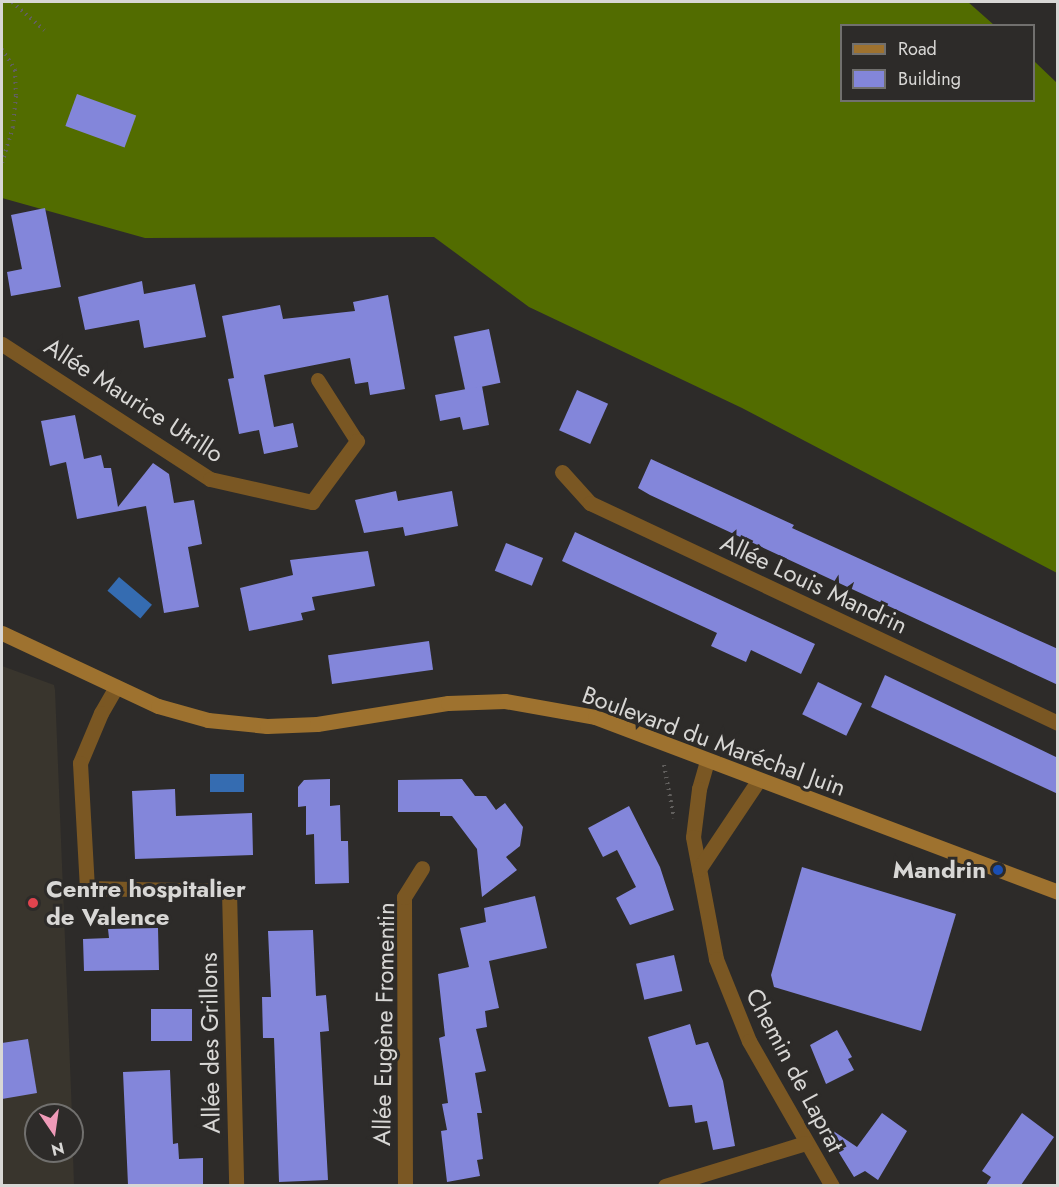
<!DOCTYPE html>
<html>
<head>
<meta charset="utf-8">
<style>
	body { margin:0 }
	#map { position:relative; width:1059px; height:1187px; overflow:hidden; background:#2d2b29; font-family:Jost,sans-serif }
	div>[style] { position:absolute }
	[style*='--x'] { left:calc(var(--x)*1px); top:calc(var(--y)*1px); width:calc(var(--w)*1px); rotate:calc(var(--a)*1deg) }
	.built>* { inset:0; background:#39352d }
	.forest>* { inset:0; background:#526c00 }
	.water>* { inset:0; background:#356cb1; transform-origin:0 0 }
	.building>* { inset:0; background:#8386da; transform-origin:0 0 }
	.path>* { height:4px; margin-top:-2px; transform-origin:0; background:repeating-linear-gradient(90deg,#62605e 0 1.5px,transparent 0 6px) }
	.service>* { height:14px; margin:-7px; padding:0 7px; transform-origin:7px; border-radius:7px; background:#7a5723 }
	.minor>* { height:15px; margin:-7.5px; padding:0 7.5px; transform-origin:7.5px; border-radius:7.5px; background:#7a5723 }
	.secondary>* { height:15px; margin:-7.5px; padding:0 7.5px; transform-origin:7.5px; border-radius:7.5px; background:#9e722f }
	.dots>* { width:16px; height:16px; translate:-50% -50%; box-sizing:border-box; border:3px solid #2d2b29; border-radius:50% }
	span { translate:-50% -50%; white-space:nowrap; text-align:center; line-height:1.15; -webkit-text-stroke:6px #2d2b29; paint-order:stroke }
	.street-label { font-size:24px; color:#d8d7d5 }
	.poi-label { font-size:24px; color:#d8d7d5; font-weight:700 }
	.right { translate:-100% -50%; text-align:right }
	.left { translate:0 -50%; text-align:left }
	.frame { position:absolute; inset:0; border:3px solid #d8d7d5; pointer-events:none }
	.legend { position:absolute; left:840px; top:24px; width:195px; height:78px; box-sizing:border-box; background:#2d2b29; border:2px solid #71706e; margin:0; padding:8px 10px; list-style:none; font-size:18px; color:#d8d7d5 }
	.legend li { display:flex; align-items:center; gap:12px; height:30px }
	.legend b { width:30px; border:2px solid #71706e }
	.north { position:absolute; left:24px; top:1103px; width:60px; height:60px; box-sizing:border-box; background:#2d2b29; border:2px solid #71706e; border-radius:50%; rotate:167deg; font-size:16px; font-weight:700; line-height:24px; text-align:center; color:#d8d7d5 }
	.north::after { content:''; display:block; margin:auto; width:21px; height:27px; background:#ef9ab8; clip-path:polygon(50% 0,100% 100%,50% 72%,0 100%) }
</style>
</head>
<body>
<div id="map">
	<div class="built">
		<div style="clip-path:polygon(2px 666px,54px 685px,55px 690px,72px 1115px,36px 1115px,36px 1151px,72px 1151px,72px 1123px,74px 1185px,2px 1185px)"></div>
	</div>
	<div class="forest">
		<div style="clip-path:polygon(2px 2px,968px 2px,994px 25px,842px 26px,842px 100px,1034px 100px,1034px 61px,1057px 83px,1057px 573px,742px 408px,529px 307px,434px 237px,145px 238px,2px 198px)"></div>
	</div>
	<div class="water">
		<div style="left:119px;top:577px;width:43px;height:18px;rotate:40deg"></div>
		<div style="left:244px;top:774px;width:18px;height:34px;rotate:90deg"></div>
	</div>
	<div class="building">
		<div style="left:77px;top:94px;width:63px;height:34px;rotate:20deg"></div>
		<div style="clip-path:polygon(45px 208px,61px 287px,11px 296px,7px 272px,22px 269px,11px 215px)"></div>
		<div style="clip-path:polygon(142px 281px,144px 294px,195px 284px,206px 337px,144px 348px,139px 320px,85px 330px,78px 297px)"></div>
		<div style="clip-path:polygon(388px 295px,405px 389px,370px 395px,368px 382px,355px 384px,350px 358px,264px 375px,274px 427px,293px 423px,298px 447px,264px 454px,259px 430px,239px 434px,228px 379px,234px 378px,222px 316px,280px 305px,283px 319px,355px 311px,353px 302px)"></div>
		<div style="left:489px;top:329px;width:55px;height:36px;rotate:78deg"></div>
		<div style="clip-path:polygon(482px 386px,489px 425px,463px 430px,460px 417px,440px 421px,435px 395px)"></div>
		<div style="left:577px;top:390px;width:34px;height:44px;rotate:24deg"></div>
		<div style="clip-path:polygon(75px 415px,84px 459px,101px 455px,104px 468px,111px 468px,118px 507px,153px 463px,169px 474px,174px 503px,194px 500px,202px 544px,188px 547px,199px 607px,164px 613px,146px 506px,77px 519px,66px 462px,50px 466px,41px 421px)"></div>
		<div style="clip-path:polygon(651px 459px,794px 525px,792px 528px,1058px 649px,1058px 685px,650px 495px,638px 488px)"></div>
		<div style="clip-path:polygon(396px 491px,398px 501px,452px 491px,458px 526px,405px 536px,403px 527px,364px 533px,355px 500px)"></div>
		<div style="clip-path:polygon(575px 532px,815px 644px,801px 674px,751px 650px,746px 662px,711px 646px,717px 633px,562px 561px)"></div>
		<div style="left:506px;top:543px;width:40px;height:30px;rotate:22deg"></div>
		<div style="clip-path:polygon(368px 551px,375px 586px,312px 597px,315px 610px,301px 613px,303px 620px,249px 631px,240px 588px,293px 575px,290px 560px)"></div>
		<div style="left:429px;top:641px;width:29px;height:102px;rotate:82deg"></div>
		<div style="clip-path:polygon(885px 675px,1058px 758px,1058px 794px,871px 707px)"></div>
		<div style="left:818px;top:682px;width:49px;height:36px;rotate:26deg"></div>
		<div style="clip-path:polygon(330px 779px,330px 806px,340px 805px,341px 841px,348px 841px,349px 883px,315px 884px,314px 834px,306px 835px,306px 806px,298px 807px,298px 787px,304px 780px)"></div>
		<div style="clip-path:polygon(462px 779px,475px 796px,486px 796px,496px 810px,505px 803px,523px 827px,520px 846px,506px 857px,517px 870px,482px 897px,477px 849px,452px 816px,440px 816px,440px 812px,398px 812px,398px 780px)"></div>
		<div style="clip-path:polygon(175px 789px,176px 816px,252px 813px,253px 855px,135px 859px,132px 791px)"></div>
		<div style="clip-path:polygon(629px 806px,660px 867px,674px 910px,630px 925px,616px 898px,636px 887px,617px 850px,603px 857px,588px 828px)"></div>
		<div style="clip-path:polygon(802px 867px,956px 914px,921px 1031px,774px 987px,771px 975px)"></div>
		<div style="clip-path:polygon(535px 896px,547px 948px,489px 961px,499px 1008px,485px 1011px,487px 1027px,476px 1029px,486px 1071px,475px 1073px,482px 1113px,477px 1113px,483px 1159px,477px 1160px,480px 1176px,447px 1182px,441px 1131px,447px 1130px,442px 1104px,448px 1103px,439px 1038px,445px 1036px,438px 974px,469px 967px,460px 928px,486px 922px,484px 908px)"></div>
		<div style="clip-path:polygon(158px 928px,159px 970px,84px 971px,83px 939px,109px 938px,108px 929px)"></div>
		<div style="clip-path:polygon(313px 930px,316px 996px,326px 995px,329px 1031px,320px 1032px,328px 1180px,279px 1182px,274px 1038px,263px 1038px,262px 997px,271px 997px,268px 931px)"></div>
		<div style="left:674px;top:955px;width:37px;height:39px;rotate:77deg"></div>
		<div style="left:192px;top:1009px;width:32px;height:41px;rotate:90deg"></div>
		<div style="clip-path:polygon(690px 1024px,696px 1045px,708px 1042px,723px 1081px,735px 1146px,713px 1150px,707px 1121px,695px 1123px,692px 1105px,669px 1107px,648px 1037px)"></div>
		<div style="clip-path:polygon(837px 1030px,852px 1057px,848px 1059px,854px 1070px,826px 1084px,810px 1045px)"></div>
		<div style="clip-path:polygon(28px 1039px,37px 1093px,2px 1099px,2px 1043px)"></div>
		<div style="clip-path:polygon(170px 1070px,173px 1144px,178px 1143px,179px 1159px,203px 1158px,203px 1185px,128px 1185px,123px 1072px)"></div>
		<div style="clip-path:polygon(882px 1113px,907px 1131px,878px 1180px,865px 1171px,854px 1177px,820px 1122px,857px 1147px)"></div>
		<div style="clip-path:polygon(1022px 1113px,1054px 1137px,1021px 1185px,986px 1185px,991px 1177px,982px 1171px)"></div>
	</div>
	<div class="path">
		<div style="--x:12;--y:2;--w:43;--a:41.2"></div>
		<div style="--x:2;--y:49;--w:25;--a:58"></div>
		<div style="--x:15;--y:70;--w:26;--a:88"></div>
		<div style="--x:16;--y:96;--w:31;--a:96"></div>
		<div style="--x:13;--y:127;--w:39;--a:107"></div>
		<div style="--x:664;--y:765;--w:54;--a:79.3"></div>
	</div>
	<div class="service">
		<div style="--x:318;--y:380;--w:72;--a:57.4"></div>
	</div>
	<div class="minor">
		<div style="--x:2;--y:344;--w:248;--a:33"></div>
		<div style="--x:210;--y:479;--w:105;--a:12.7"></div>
		<div style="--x:312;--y:502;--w:76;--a:-53.6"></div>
		<div style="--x:562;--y:472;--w:42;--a:47.9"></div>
		<div style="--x:590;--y:503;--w:517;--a:25.18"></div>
		<div style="--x:116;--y:687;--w:30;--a:120"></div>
		<div style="--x:101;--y:713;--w:54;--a:112.8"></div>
		<div style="--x:80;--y:763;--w:125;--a:86.8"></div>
		<div style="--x:87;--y:888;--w:142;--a:1.2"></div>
		<div style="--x:229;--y:891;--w:295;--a:88.6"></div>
		<div style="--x:707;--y:761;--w:29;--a:106"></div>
		<div style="--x:699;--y:789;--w:48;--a:97.1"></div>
		<div style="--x:693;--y:837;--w:124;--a:79.3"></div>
		<div style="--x:716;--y:959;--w:88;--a:68.1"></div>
		<div style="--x:749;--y:1041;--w:167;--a:60.2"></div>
		<div style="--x:699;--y:869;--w:106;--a:-56.2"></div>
		<div style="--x:405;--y:1186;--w:289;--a:-90.2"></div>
		<div style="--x:404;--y:897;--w:34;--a:-58"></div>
		<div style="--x:665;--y:1186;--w:147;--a:-17"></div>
	</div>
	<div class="secondary">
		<div style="--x:2;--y:633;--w:172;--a:25.1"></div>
		<div style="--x:158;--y:706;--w:52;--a:15.6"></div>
		<div style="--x:208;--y:720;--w:59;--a:5.8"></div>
		<div style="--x:267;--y:726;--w:50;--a:-2.3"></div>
		<div style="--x:317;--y:724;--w:133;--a:-9.1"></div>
		<div style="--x:448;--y:703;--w:57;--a:-2"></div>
		<div style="--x:505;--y:701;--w:91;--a:10.1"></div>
		<div style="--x:595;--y:717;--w:495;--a:20.7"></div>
	</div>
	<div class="dots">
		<div style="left:998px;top:870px;background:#1a4fb4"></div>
		<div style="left:33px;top:903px;background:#e0444e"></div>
	</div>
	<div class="street-label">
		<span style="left:134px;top:400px;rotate:33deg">Allée Maurice Utrillo</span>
		<span style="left:814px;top:584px;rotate:25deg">Allée Louis Mandrin</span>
		<span style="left:714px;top:741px;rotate:20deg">Boulevard du Maréchal Juin</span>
		<span style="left:384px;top:1024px;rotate:-89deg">Allée Eugène Fromentin</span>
		<span style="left:210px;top:1043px;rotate:-91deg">Allée des Grillons</span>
		<span style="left:795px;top:1070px;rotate:62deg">Chemin de Laprat</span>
	</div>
	<div class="poi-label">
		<span class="right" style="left:986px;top:870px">Mandrin</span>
		<span class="left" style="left:46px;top:903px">Centre hospitalier<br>de Valence</span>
	</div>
	<div class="frame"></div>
	<ul class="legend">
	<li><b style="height:8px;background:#9e722f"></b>Road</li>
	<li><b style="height:16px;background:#8386da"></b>Building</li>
	</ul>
	<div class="north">N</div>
</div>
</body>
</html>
